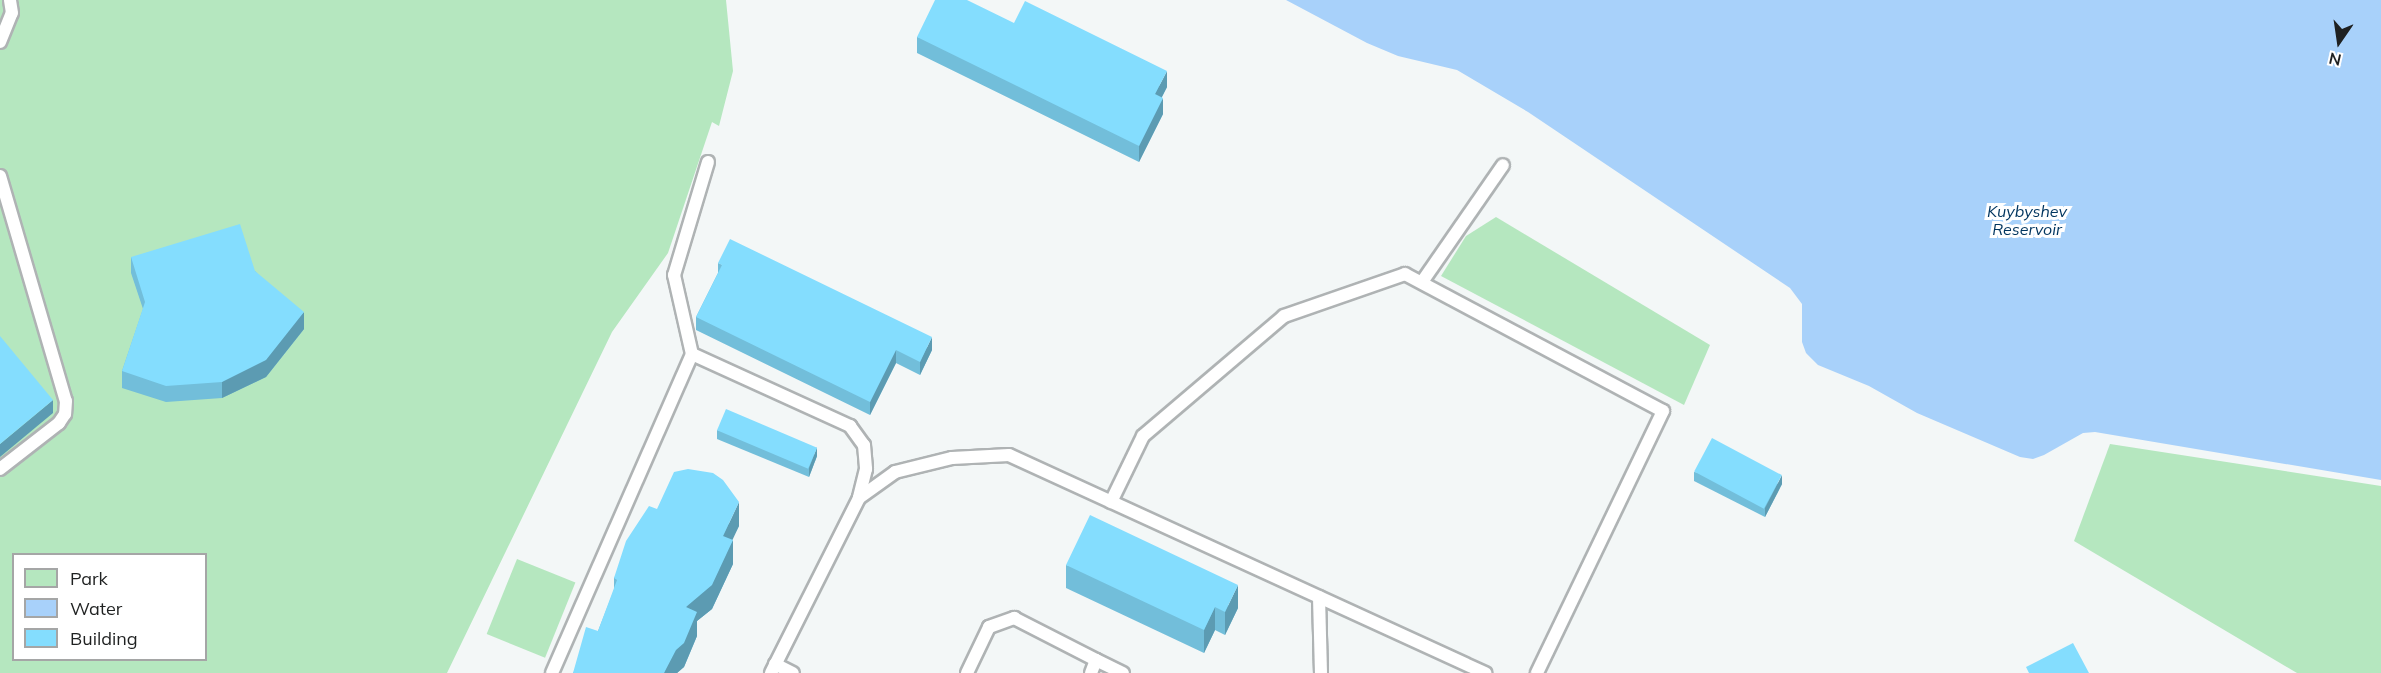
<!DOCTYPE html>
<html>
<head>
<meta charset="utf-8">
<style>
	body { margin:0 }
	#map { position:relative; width:2381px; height:673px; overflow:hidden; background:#f3f7f7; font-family:Mulish,sans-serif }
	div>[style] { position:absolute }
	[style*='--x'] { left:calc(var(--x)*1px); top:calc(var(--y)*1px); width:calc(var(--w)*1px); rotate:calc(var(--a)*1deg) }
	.green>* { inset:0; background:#b5e7bf; transform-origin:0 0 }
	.water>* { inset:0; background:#a8d1fa }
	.roads { filter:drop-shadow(2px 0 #afb3b4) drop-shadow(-2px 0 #afb3b4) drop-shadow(0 2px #afb3b4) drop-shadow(0 -2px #afb3b4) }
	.service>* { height:12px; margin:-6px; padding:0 6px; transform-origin:6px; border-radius:6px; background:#fff }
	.wall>* { inset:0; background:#72beda }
	.shaded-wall>* { inset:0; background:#5c9bb2 }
	.building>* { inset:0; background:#84ddfe; transform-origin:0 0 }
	span { translate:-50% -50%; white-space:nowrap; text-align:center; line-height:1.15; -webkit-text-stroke:6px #fff; paint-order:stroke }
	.water-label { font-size:16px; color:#00355f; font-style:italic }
	.legend { position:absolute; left:12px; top:553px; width:195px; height:108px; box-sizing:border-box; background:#fff; border:2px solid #a5a6a6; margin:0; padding:8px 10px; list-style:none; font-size:18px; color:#1f2121 }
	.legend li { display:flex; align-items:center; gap:12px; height:30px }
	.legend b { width:30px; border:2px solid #a5a6a6 }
	.north { position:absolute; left:2309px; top:12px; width:60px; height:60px; -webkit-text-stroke:4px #fff; paint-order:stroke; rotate:193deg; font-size:16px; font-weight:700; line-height:24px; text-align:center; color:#1f2121 }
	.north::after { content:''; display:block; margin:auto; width:21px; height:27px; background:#1f2121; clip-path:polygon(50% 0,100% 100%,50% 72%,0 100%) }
</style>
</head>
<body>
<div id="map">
	<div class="green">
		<div style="clip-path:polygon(evenodd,0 0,726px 0,733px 71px,719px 126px,712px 122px,668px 253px,612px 332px,447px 673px,0 673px,0 0,14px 554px,206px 554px,206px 660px,14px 660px,14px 554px)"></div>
		<div style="clip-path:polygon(1496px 217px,1710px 345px,1684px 405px,1441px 276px,1466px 236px)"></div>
		<div style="clip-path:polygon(2110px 444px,2381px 486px,2381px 673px,2297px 673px,2074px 541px)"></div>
		<div style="left:517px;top:559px;width:63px;height:81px;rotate:22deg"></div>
	</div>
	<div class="water">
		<div style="clip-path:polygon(1286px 0,2381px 0,2381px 480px,2095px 432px,2083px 433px,2044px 455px,2033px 459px,2020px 457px,1917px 413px,1869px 386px,1818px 365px,1806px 353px,1802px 342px,1802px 304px,1790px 288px,1528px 112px,1457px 70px,1398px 56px,1367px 43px)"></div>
	</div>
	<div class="roads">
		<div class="service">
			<div style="--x:0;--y:42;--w:31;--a:-68"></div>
			<div style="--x:12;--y:13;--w:13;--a:-99"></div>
			<div style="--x:708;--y:162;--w:118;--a:106.7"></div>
			<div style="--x:674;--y:275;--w:81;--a:77.2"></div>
			<div style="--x:692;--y:354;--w:174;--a:24.5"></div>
			<div style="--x:850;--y:426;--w:24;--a:54"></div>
			<div style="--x:864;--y:445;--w:24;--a:85"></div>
			<div style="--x:866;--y:469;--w:30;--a:104"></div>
			<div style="--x:0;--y:176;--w:234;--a:73.7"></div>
			<div style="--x:66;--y:401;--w:13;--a:94"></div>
			<div style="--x:65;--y:414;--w:11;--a:124"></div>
			<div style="--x:59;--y:423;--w:75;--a:142.1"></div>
			<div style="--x:1422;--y:282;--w:142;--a:-55.3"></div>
			<div style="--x:1111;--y:502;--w:73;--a:-64.1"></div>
			<div style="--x:1143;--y:436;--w:185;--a:-40.4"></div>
			<div style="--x:1284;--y:316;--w:128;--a:-19.1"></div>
			<div style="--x:1405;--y:274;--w:292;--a:28"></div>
			<div style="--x:1663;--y:411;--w:291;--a:115.7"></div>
			<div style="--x:1319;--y:597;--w:76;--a:88.5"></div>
			<div style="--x:1096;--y:660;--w:30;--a:26"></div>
			<div style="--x:775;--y:664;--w:20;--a:27"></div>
			<div style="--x:552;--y:673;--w:348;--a:-66.3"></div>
			<div style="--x:771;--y:673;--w:196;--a:-63.3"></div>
			<div style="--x:859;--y:498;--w:44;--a:-35.8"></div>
			<div style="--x:895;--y:472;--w:59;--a:-13.8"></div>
			<div style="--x:952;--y:458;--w:57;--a:-3"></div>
			<div style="--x:1009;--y:455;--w:524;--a:24.61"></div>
			<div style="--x:967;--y:673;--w:51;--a:-64.4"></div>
			<div style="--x:989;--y:627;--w:27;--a:-20"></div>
			<div style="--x:1014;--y:618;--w:92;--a:27.1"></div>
			<div style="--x:1096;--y:660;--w:14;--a:111"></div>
		</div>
	</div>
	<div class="wall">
		<div style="clip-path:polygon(917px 37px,1167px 87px,1162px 97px,1163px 114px,1139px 162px,917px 53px)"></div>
		<div style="clip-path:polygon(131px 257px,255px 271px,304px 329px,266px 377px,222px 398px,166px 402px,122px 388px,122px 371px,143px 309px,131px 273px)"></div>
		<div style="clip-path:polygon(718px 263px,932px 350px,920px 375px,896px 363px,870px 415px,696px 330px,696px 317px,718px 273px)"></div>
		<div style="clip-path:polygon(717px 430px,817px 456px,809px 477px,717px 439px)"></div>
		<div style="clip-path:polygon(1694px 472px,1782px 484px,1765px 517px,1694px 481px)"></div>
		<div style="clip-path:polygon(657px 509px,739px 526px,732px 539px,733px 564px,712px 609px,697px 621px,697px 636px,684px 667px,677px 673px,573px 673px,598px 631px,614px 590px,614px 578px)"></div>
		<div style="clip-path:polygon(1066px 565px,1238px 608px,1225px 635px,1215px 630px,1204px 653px,1066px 588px)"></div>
	</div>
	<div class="shaded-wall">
		<div style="clip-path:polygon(1167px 71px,1167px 87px,1155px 110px,1155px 94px)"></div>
		<div style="clip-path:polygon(1163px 98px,1163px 114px,1139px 162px,1139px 146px)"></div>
		<div style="clip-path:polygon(304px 312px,304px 329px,266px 377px,222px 398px,222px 382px)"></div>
		<div style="clip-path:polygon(932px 337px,932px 350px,920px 375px,920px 362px)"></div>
		<div style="clip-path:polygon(896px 350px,896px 363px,870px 415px,870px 402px)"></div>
		<div style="clip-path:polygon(53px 400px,53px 413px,0 457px,0 444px)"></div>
		<div style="clip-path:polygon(817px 447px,817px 456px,809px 477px,809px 468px)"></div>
		<div style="clip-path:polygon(1782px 475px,1782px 484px,1765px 517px,1765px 508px)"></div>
		<div style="clip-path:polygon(739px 502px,739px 526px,723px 560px,723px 536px)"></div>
		<div style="clip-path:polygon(733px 540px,733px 564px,712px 609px,697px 621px,697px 636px,684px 667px,677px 673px,664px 673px,686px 607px)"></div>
		<div style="clip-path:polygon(1238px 585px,1238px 608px,1225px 635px,1225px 612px)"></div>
		<div style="clip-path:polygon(1215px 607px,1215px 630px,1204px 653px,1204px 630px)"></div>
	</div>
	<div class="building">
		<div style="clip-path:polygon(935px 0,967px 0,1014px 23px,1025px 1px,1167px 71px,1155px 94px,1163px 98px,1139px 146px,917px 37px)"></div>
		<div style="clip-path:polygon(240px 224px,255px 271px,304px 312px,266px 360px,222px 382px,166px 386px,122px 371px,145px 302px,131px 257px)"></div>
		<div style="clip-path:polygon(730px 239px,932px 337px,920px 362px,896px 350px,870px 402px,696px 317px,722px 265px,718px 263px)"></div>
		<div style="clip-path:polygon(0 336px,53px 400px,0 444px)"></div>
		<div style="left:726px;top:409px;width:99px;height:23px;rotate:23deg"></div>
		<div style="left:1712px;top:438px;width:79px;height:38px;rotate:28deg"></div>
		<div style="clip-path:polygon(688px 469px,713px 473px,723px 480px,739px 502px,723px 536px,733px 540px,712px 585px,686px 607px,697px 612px,684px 643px,676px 650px,664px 673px,573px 673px,586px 627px,598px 631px,617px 580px,614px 578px,626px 541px,649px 506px,657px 509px,674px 472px)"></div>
		<div style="clip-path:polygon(1090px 515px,1238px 585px,1225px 612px,1215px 607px,1204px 630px,1066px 565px)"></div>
		<div style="clip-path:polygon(2073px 643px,2089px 673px,2029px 673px,2026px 667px)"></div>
	</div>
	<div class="water-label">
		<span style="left:2027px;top:220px">Kuybyshev<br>Reservoir</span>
	</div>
	<ul class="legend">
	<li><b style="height:16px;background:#b5e7bf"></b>Park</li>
	<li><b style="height:16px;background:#a8d1fa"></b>Water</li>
	<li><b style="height:16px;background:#84ddfe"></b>Building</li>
	</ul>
	<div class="north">N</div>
</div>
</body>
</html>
